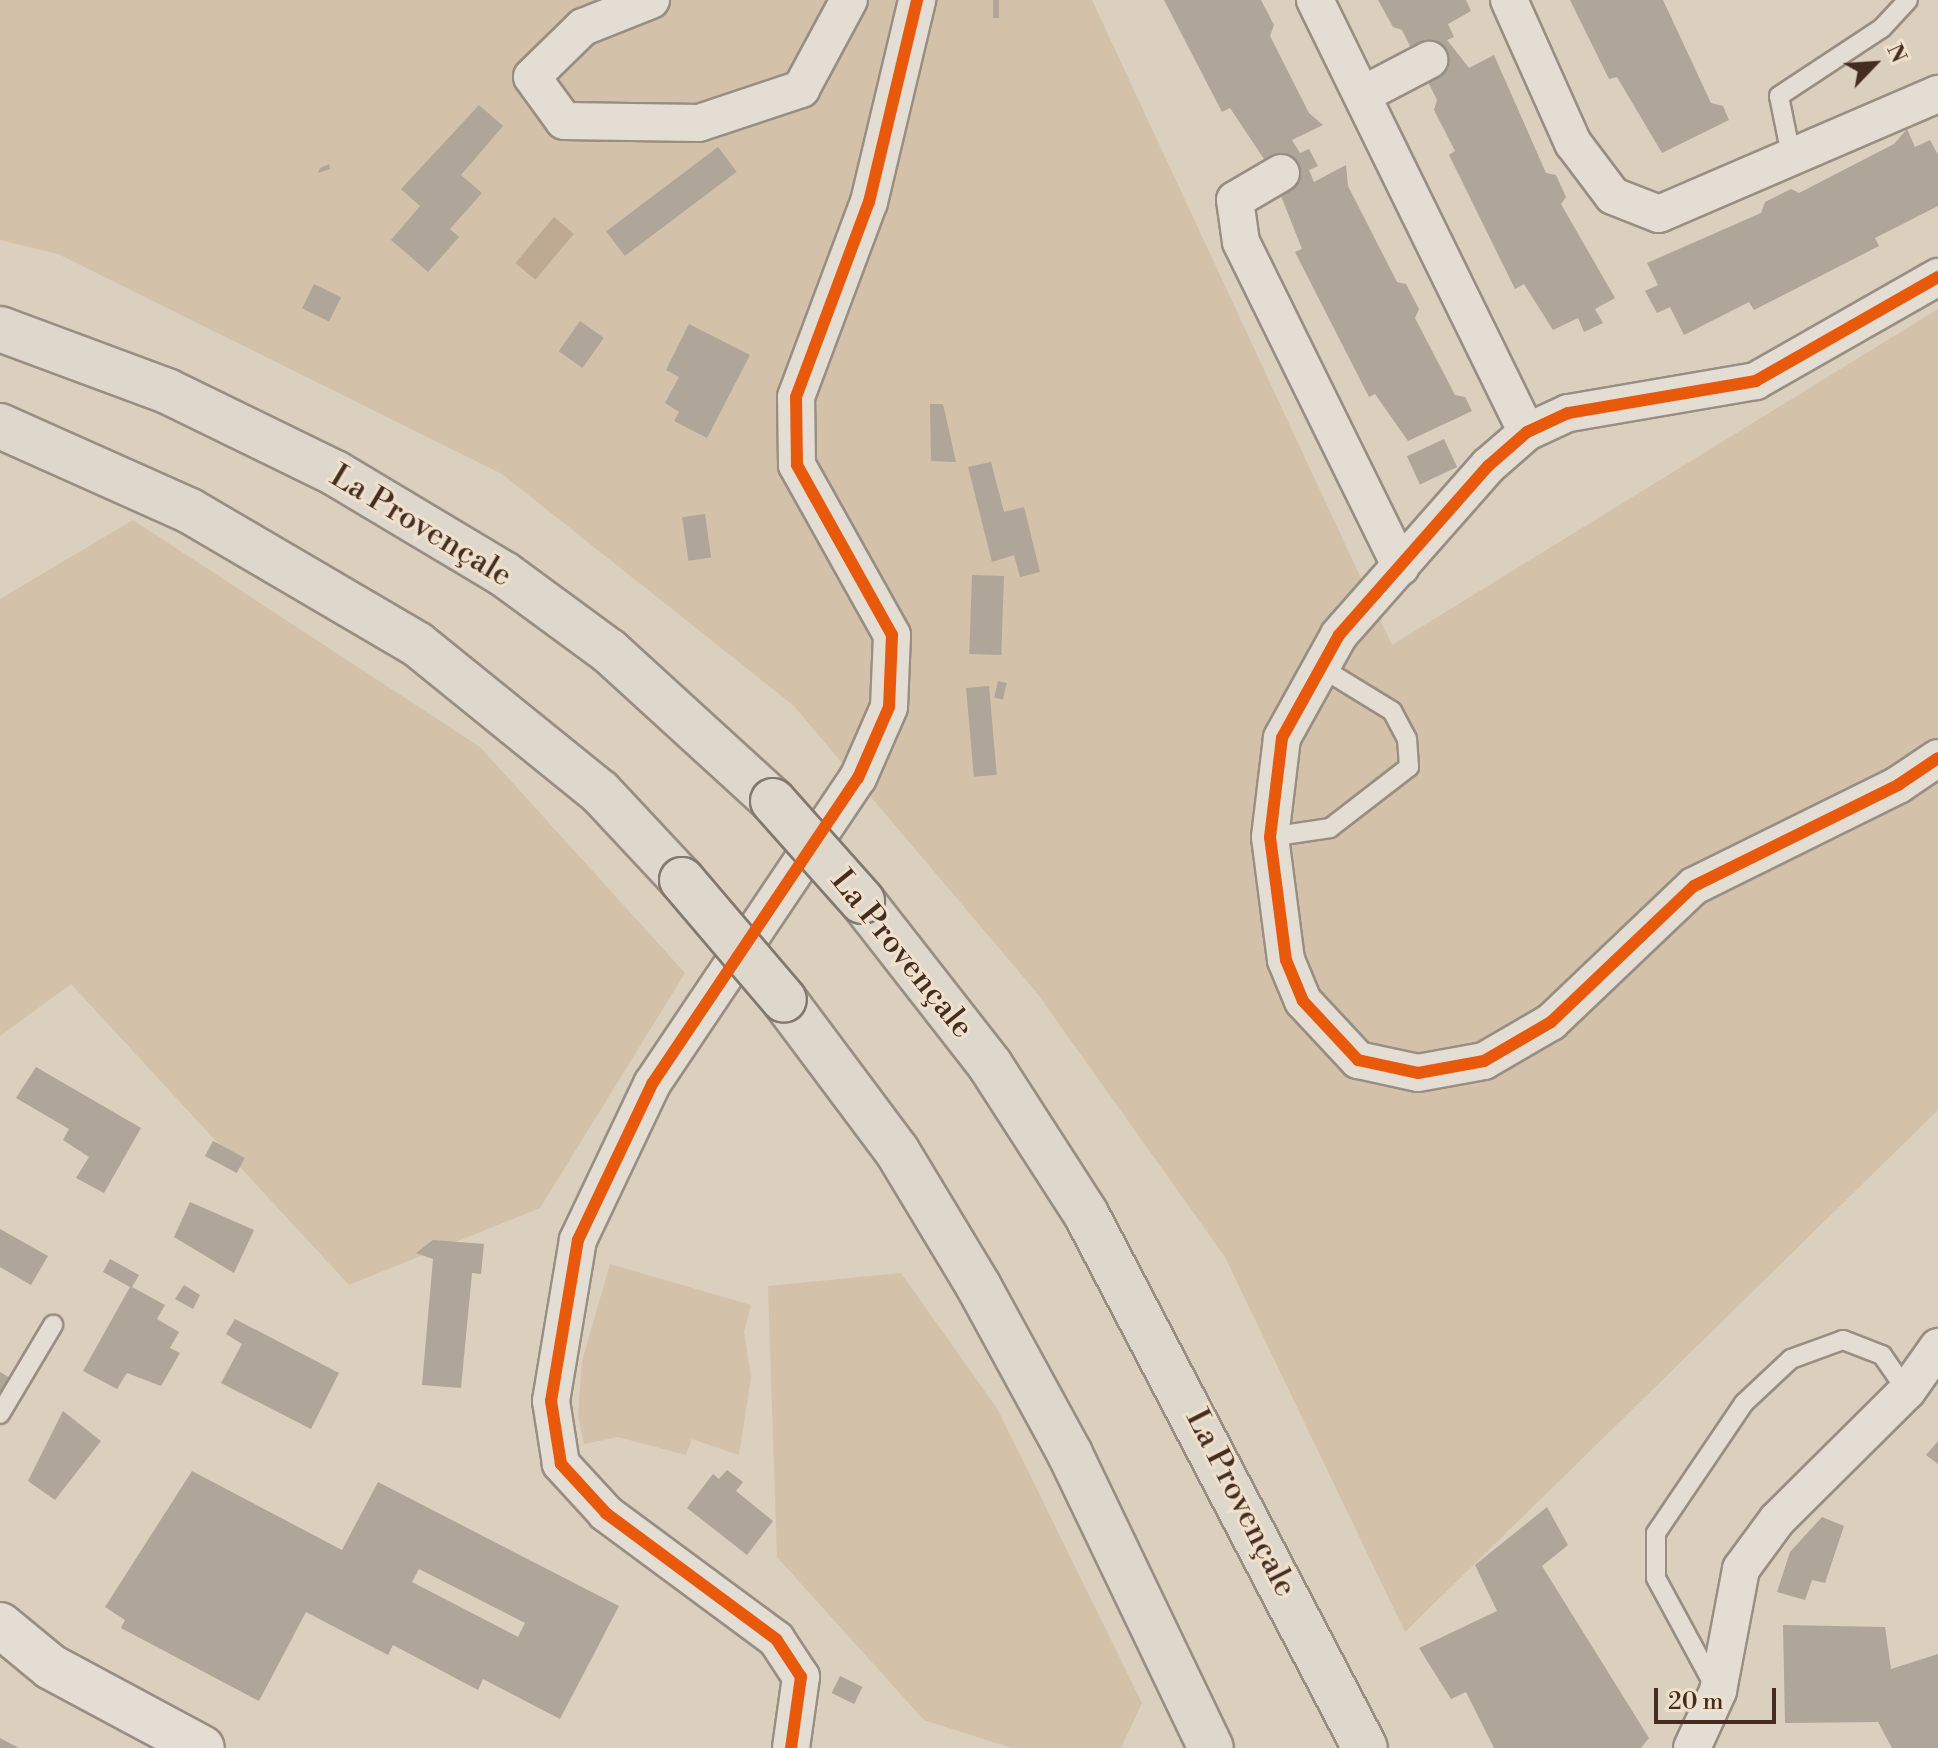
<!DOCTYPE html>
<html>
<head>
<meta charset="utf-8">
<style>
	body { margin:0 }
	#map { position:relative; width:1938px; height:1748px; overflow:hidden; background:#dbcfbd; font-family:"Libre Bodoni",serif }
	div>[style] { position:absolute }
	[style*='--x'] { left:calc(var(--x)*1px); top:calc(var(--y)*1px); width:calc(var(--w)*1px); rotate:calc(var(--a)*1deg) }
	.green>* { inset:0; background:#d3c1a9 }
	.water>* { inset:0; background:#bea992; transform-origin:0 0 }
	.building>* { inset:0; background:#afa598; transform-origin:0 0 }
	.roads { filter:drop-shadow(2px 0 #988e82) drop-shadow(-2px 0 #988e82) drop-shadow(0 2px #988e82) drop-shadow(0 -2px #988e82) }
	.lane>* { height:18px; margin:-9px; padding:0 9px; transform-origin:9px; border-radius:9px; background:#e3ddd4 }
	.street>* { height:36px; margin:-18px; padding:0 18px; transform-origin:18px; border-radius:18px; background:#e3ddd4 }
	.secondary>* { height:44px; margin:-22px; padding:0 22px; transform-origin:22px; border-radius:22px; background:#e3ddd4 }
	.highway>* { height:44px; margin:-22px; padding:0 22px; transform-origin:22px; border-radius:22px; background:#ded7cc }
	.bridges { filter:drop-shadow(2px 0 #82786e) drop-shadow(-2px 0 #82786e) drop-shadow(0 2px #82786e) drop-shadow(0 -2px #82786e) }
	.highway-bridge>* { height:44px; margin:-22px; padding:0 22px; transform-origin:22px; border-radius:22px; background:#ded7cc }
	.cycleway>* { height:12px; margin:-6px; padding:0 6px; transform-origin:6px; border-radius:6px; background:#e8590c }
	span { translate:-50% -50%; white-space:nowrap; text-align:center; line-height:1.15; -webkit-text-stroke:6px #f0e1cc; paint-order:stroke }
	.street-label { font-size:32px; color:#452c21 }
	.north { position:absolute; left:1834px; top:24px; width:80px; height:80px; -webkit-text-stroke:6px #f0e1cc; paint-order:stroke; rotate:65deg; font-size:22px; font-weight:700; line-height:32px; text-align:center; color:#452c21 }
	.north::after { content:''; display:block; margin:auto; width:28px; height:36px; background:#452c21; clip-path:polygon(50% 0,100% 100%,50% 72%,0 100%) }
	.scale { position:absolute; left:1654px; top:1688px; width:122px; height:36px; box-sizing:border-box; border:4px solid #452c21; border-top:0; padding-left:10px; font-size:24px; line-height:28px; white-space:nowrap; color:#452c21; -webkit-text-stroke:6px #f0e1cc; paint-order:stroke }
</style>
</head>
<body>
<div id="map">
	<div class="green">
		<div style="clip-path:polygon(0 0,1092px 0,1392px 645px,1938px 309px,1938px 1110px,1405px 1632px,1225px 1257px,1037px 993px,793px 705px,502px 474px,58px 254px,0 240px)"></div>
		<div style="clip-path:polygon(133px 520px,480px 747px,685px 973px,540px 1208px,349px 1285px,71px 984px,0 1036px,0 599px)"></div>
		<div style="clip-path:polygon(610px 1264px,751px 1305px,744px 1332px,751px 1377px,739px 1455px,692px 1439px,686px 1455px,618px 1437px,584px 1444px,578px 1416px,582px 1361px)"></div>
		<div style="clip-path:polygon(901px 1273px,998px 1410px,1142px 1703px,1121px 1748px,1012px 1748px,924px 1720px,777px 1557px,768px 1286px)"></div>
	</div>
	<div class="water">
		<div style="left:554px;top:217px;width:26px;height:60px;rotate:40deg"></div>
	</div>
	<div class="building">
		<div style="left:993px;top:0;width:6px;height:18px"></div>
		<div style="clip-path:polygon(1164px 0,1261px 0,1274px 25px,1270px 36px,1309px 113px,1323px 125px,1292px 140px,1300px 153px,1309px 149px,1318px 166px,1309px 170px,1314px 182px,1346px 165px,1348px 186px,1397px 282px,1406px 284px,1419px 309px,1415px 318px,1455px 395px,1465px 397px,1472px 411px,1408px 441px,1375px 394px,1369px 397px,1295px 252px,1302px 249px,1270px 168px,1230px 108px,1222px 112px)"></div>
		<div style="clip-path:polygon(1378px 0,1466px 0,1471px 11px,1448px 24px,1454px 37px,1447px 40px,1469px 68px,1494px 55px,1546px 173px,1556px 175px,1566px 197px,1561px 204px,1615px 298px,1595px 309px,1603px 323px,1584px 332px,1578px 318px,1553px 330px,1524px 284px,1515px 289px,1449px 155px,1455px 151px,1434px 110px,1437px 100px,1402px 30px,1393px 27px)"></div>
		<div style="clip-path:polygon(1570px 0,1663px 0,1711px 103px,1723px 106px,1729px 120px,1662px 153px,1617px 77px,1609px 79px)"></div>
		<div style="clip-path:polygon(479px 105px,503px 126px,461px 175px,482px 193px,450px 229px,459px 237px,428px 272px,391px 240px,420px 206px,401px 189px)"></div>
		<div style="clip-path:polygon(1907px 129px,1915px 147px,1930px 140px,1938px 155px,1938px 206px,1875px 238px,1879px 246px,1754px 310px,1749px 302px,1684px 335px,1670px 307px,1657px 313px,1645px 291px,1658px 285px,1647px 263px,1761px 213px,1765px 202px,1791px 189px,1799px 193px,1894px 144px)"></div>
		<div style="left:718px;top:147px;width:31px;height:140px;rotate:53deg"></div>
		<div style="clip-path:polygon(329px 164px,330px 169px,318px 173px,320px 168px)"></div>
		<div style="left:314px;top:284px;width:30px;height:27px;rotate:26deg"></div>
		<div style="left:580px;top:321px;width:29px;height:37px;rotate:35deg"></div>
		<div style="clip-path:polygon(689px 324px,750px 355px,707px 438px,674px 421px,679px 412px,665px 403px,679px 377px,666px 370px)"></div>
		<div style="clip-path:polygon(930px 404px,943px 404px,956px 462px,931px 461px)"></div>
		<div style="left:1444px;top:439px;width:31px;height:41px;rotate:65deg"></div>
		<div style="clip-path:polygon(991px 462px,1004px 512px,1024px 507px,1040px 572px,1020px 577px,1014px 555px,992px 562px,968px 467px)"></div>
		<div style="left:705px;top:514px;width:44px;height:23px;rotate:82deg"></div>
		<div style="left:972px;top:575px;width:32px;height:79px;rotate:2deg"></div>
		<div style="left:998px;top:681px;width:9px;height:17px;rotate:13deg"></div>
		<div style="left:989px;top:686px;width:89px;height:23px;rotate:85deg"></div>
		<div style="clip-path:polygon(36px 1067px,141px 1128px,104px 1193px,76px 1178px,89px 1157px,63px 1140px,69px 1129px,16px 1098px)"></div>
		<div style="left:213px;top:1141px;width:36px;height:17px;rotate:28deg"></div>
		<div style="clip-path:polygon(190px 1202px,254px 1230px,234px 1273px,174px 1237px)"></div>
		<div style="clip-path:polygon(0 1229px,48px 1256px,31px 1285px,0 1267px)"></div>
		<div style="clip-path:polygon(433px 1240px,484px 1244px,481px 1274px,472px 1273px,461px 1388px,422px 1385px,433px 1259px,416px 1253px)"></div>
		<div style="clip-path:polygon(110px 1259px,139px 1275px,132px 1287px,165px 1305px,157px 1319px,179px 1332px,170px 1348px,180px 1353px,161px 1386px,127px 1373px,117px 1389px,83px 1371px,130px 1287px,103px 1272px)"></div>
		<div style="clip-path:polygon(184px 1285px,200px 1295px,193px 1309px,175px 1299px)"></div>
		<div style="clip-path:polygon(235px 1319px,339px 1373px,311px 1429px,221px 1383px,242px 1344px,226px 1334px)"></div>
		<div style="clip-path:polygon(0 1372px,10px 1378px,0 1395px)"></div>
		<div style="clip-path:polygon(63px 1411px,101px 1441px,55px 1500px,28px 1481px)"></div>
		<div style="clip-path:polygon(1938px 1441px,1938px 1464px,1926px 1455px)"></div>
		<div style="clip-path:polygon(727px 1470px,743px 1482px,736px 1491px,773px 1521px,747px 1555px,687px 1508px,713px 1474px,719px 1479px)"></div>
		<div style="clip-path:polygon(evenodd,192px 1471px,342px 1550px,378px 1482px,619px 1606px,560px 1719px,483px 1679px,478px 1690px,393px 1645px,388px 1655px,306px 1612px,259px 1701px,121px 1628px,125px 1620px,105px 1607px,192px 1471px,419px 1569px,525px 1623px,518px 1637px,412px 1582px,419px 1569px)"></div>
		<div style="clip-path:polygon(1547px 1507px,1568px 1545px,1542px 1566px,1649px 1738px,1641px 1748px,1494px 1748px,1466px 1692px,1451px 1699px,1419px 1648px,1497px 1611px,1475px 1565px)"></div>
		<div style="clip-path:polygon(1822px 1517px,1844px 1526px,1825px 1583px,1812px 1580px,1805px 1600px,1777px 1592px,1790px 1552px)"></div>
		<div style="clip-path:polygon(1783px 1625px,1885px 1627px,1891px 1669px,1938px 1654px,1938px 1748px,1892px 1748px,1878px 1722px,1785px 1723px)"></div>
		<div style="left:840px;top:1676px;width:25px;height:19px;rotate:26deg"></div>
		<div style="clip-path:polygon(0 1738px,19px 1748px,0 1748px)"></div>
	</div>
	<div class="roads">
		<div class="lane">
			<div style="--x:1791;--y:155;--w:60;--a:-101.5"></div>
			<div style="--x:1779;--y:96;--w:123;--a:-33.4"></div>
			<div style="--x:1882;--y:28;--w:38;--a:-47"></div>
			<div style="--x:1270;--y:837;--w:61;--a:-8.5"></div>
			<div style="--x:1330;--y:828;--w:100;--a:-37.7"></div>
			<div style="--x:1409;--y:767;--w:28;--a:-94"></div>
			<div style="--x:1407;--y:739;--w:32;--a:-118"></div>
			<div style="--x:1392;--y:711;--w:88;--a:-148.5"></div>
			<div style="--x:0;--y:1414;--w:104;--a:-59.2"></div>
			<div style="--x:1716;--y:1689;--w:126;--a:-118.4"></div>
			<div style="--x:1656;--y:1578;--w:45;--a:-90"></div>
			<div style="--x:1656;--y:1533;--w:157;--a:-55.9"></div>
			<div style="--x:1744;--y:1403;--w:64;--a:-43.1"></div>
			<div style="--x:1791;--y:1359;--w:55;--a:-20.1"></div>
			<div style="--x:1843;--y:1340;--w:42;--a:21"></div>
			<div style="--x:1882;--y:1355;--w:44;--a:55.2"></div>
		</div>
		<div class="street">
			<div style="--x:651;--y:0;--w:73;--a:158.3"></div>
			<div style="--x:583;--y:27;--w:71;--a:135.6"></div>
			<div style="--x:532;--y:77;--w:54;--a:54"></div>
			<div style="--x:564;--y:121;--w:135;--a:0.8"></div>
			<div style="--x:699;--y:123;--w:108;--a:-18.4"></div>
			<div style="--x:801;--y:89;--w:101;--a:-61.7"></div>
			<div style="--x:1315;--y:0;--w:481;--a:63.9"></div>
			<div style="--x:1509;--y:0;--w:157;--a:65.9"></div>
			<div style="--x:1573;--y:143;--w:66;--a:53"></div>
			<div style="--x:1613;--y:196;--w:49;--a:21.4"></div>
			<div style="--x:1659;--y:214;--w:304;--a:-23.3"></div>
			<div style="--x:1362;--y:95;--w:76;--a:-27.6"></div>
			<div style="--x:1281;--y:173;--w:53;--a:149.6"></div>
			<div style="--x:1235;--y:200;--w:42;--a:81.9"></div>
			<div style="--x:1241;--y:242;--w:362;--a:63.8"></div>
			<div style="--x:1938;--y:277;--w:210;--a:150.3"></div>
			<div style="--x:1756;--y:381;--w:191;--a:170.3"></div>
			<div style="--x:1568;--y:413;--w:45;--a:155.1"></div>
			<div style="--x:1527;--y:432;--w:52;--a:138.9"></div>
			<div style="--x:1488;--y:466;--w:225;--a:131.4"></div>
			<div style="--x:1339;--y:635;--w:118;--a:119"></div>
			<div style="--x:1282;--y:738;--w:100;--a:96.9"></div>
			<div style="--x:1270;--y:837;--w:124;--a:82.6"></div>
			<div style="--x:1286;--y:960;--w:44;--a:67.5"></div>
			<div style="--x:1303;--y:1001;--w:81;--a:47"></div>
			<div style="--x:1358;--y:1060;--w:61;--a:12.2"></div>
			<div style="--x:1418;--y:1073;--w:67;--a:-10.3"></div>
			<div style="--x:1484;--y:1061;--w:78;--a:-30.2"></div>
			<div style="--x:1551;--y:1022;--w:197;--a:-43.6"></div>
			<div style="--x:1694;--y:886;--w:228;--a:-26.3"></div>
			<div style="--x:1898;--y:785;--w:48;--a:-34"></div>
			<div style="--x:791;--y:1748;--w:72;--a:-82"></div>
			<div style="--x:801;--y:1677;--w:45;--a:-123.3"></div>
			<div style="--x:776;--y:1639;--w:212;--a:-143.5"></div>
			<div style="--x:606;--y:1513;--w:67;--a:-132.6"></div>
			<div style="--x:561;--y:1464;--w:64;--a:-99"></div>
			<div style="--x:551;--y:1401;--w:163;--a:-80.5"></div>
			<div style="--x:578;--y:1240;--w:173;--a:-64.6"></div>
			<div style="--x:652;--y:1084;--w:369;--a:-56.1"></div>
			<div style="--x:858;--y:778;--w:77;--a:-66.4"></div>
			<div style="--x:889;--y:707;--w:72;--a:-87.6"></div>
			<div style="--x:892;--y:635;--w:195;--a:-119.2"></div>
			<div style="--x:797;--y:465;--w:68;--a:-90.8"></div>
			<div style="--x:796;--y:397;--w:208;--a:-69.5"></div>
			<div style="--x:869;--y:202;--w:208;--a:-76.6"></div>
			<div style="--x:1692;--y:1748;--w:63;--a:-65.5"></div>
			<div style="--x:1718;--y:1691;--w:124;--a:-79.3"></div>
			<div style="--x:1741;--y:1569;--w:61;--a:-53.7"></div>
			<div style="--x:1777;--y:1520;--w:183;--a:-44.8"></div>
			<div style="--x:1907;--y:1391;--w:54;--a:-54.8"></div>
		</div>
		<div class="secondary">
			<div style="--x:0;--y:1625;--w:66;--a:39.5"></div>
			<div style="--x:51;--y:1667;--w:171;--a:28.2"></div>
		</div>
		<div class="highway">
			<div style="--x:0;--y:329;--w:178;--a:20.4"></div>
			<div style="--x:167;--y:391;--w:187;--a:26"></div>
			<div style="--x:335;--y:473;--w:197;--a:30.9"></div>
			<div style="--x:504;--y:574;--w:130;--a:36.3"></div>
			<div style="--x:609;--y:651;--w:222;--a:42.4"></div>
			<div style="--x:0;--y:426;--w:208;--a:24.1"></div>
			<div style="--x:190;--y:511;--w:263;--a:30.4"></div>
			<div style="--x:417;--y:644;--w:235;--a:39"></div>
			<div style="--x:600;--y:792;--w:120;--a:47"></div>
			<div style="--x:862;--y:901;--w:208;--a:52"></div>
			<div style="--x:990;--y:1065;--w:177;--a:57.2"></div>
			<div style="--x:1086;--y:1214;--w:602;--a:62.41"></div>
			<div style="--x:784;--y:1000;--w:189;--a:53.2"></div>
			<div style="--x:897;--y:1151;--w:159;--a:58.9"></div>
			<div style="--x:979;--y:1287;--w:190;--a:61.4"></div>
			<div style="--x:1070;--y:1454;--w:326;--a:64.4"></div>
		</div>
	</div>
	<div class="bridges">
		<div class="highway-bridge">
			<div style="--x:773;--y:801;--w:134;--a:48.3"></div>
			<div style="--x:682;--y:880;--w:157;--a:49.6"></div>
		</div>
	</div>
	<div class="cycleway">
		<div style="--x:1938;--y:277;--w:210;--a:150.3"></div>
		<div style="--x:1756;--y:381;--w:191;--a:170.3"></div>
		<div style="--x:1568;--y:413;--w:45;--a:155.1"></div>
		<div style="--x:1527;--y:432;--w:52;--a:138.9"></div>
		<div style="--x:1488;--y:466;--w:225;--a:131.4"></div>
		<div style="--x:1339;--y:635;--w:118;--a:119"></div>
		<div style="--x:1282;--y:738;--w:100;--a:96.9"></div>
		<div style="--x:1270;--y:837;--w:124;--a:82.6"></div>
		<div style="--x:1286;--y:960;--w:44;--a:67.5"></div>
		<div style="--x:1303;--y:1001;--w:81;--a:47"></div>
		<div style="--x:1358;--y:1060;--w:61;--a:12.2"></div>
		<div style="--x:1418;--y:1073;--w:67;--a:-10.3"></div>
		<div style="--x:1484;--y:1061;--w:78;--a:-30.2"></div>
		<div style="--x:1551;--y:1022;--w:197;--a:-43.6"></div>
		<div style="--x:1694;--y:886;--w:228;--a:-26.3"></div>
		<div style="--x:1898;--y:785;--w:48;--a:-34"></div>
		<div style="--x:791;--y:1748;--w:72;--a:-82"></div>
		<div style="--x:801;--y:1677;--w:45;--a:-123.3"></div>
		<div style="--x:776;--y:1639;--w:212;--a:-143.5"></div>
		<div style="--x:606;--y:1513;--w:67;--a:-132.6"></div>
		<div style="--x:561;--y:1464;--w:64;--a:-99"></div>
		<div style="--x:551;--y:1401;--w:163;--a:-80.5"></div>
		<div style="--x:578;--y:1240;--w:173;--a:-64.6"></div>
		<div style="--x:652;--y:1084;--w:369;--a:-56.1"></div>
		<div style="--x:858;--y:778;--w:77;--a:-66.4"></div>
		<div style="--x:889;--y:707;--w:72;--a:-87.6"></div>
		<div style="--x:892;--y:635;--w:195;--a:-119.2"></div>
		<div style="--x:797;--y:465;--w:68;--a:-90.8"></div>
		<div style="--x:796;--y:397;--w:208;--a:-69.5"></div>
		<div style="--x:869;--y:202;--w:208;--a:-76.6"></div>
	</div>
	<div class="street-label">
		<span style="left:421px;top:526px;rotate:31deg">La Provençale</span>
		<span style="left:902px;top:954px;rotate:51deg">La Provençale</span>
		<span style="left:1241px;top:1503px;rotate:63deg">La Provençale</span>
	</div>
	<div class="north">N</div>
	<div class="scale">20 m</div>
</div>
</body>
</html>
